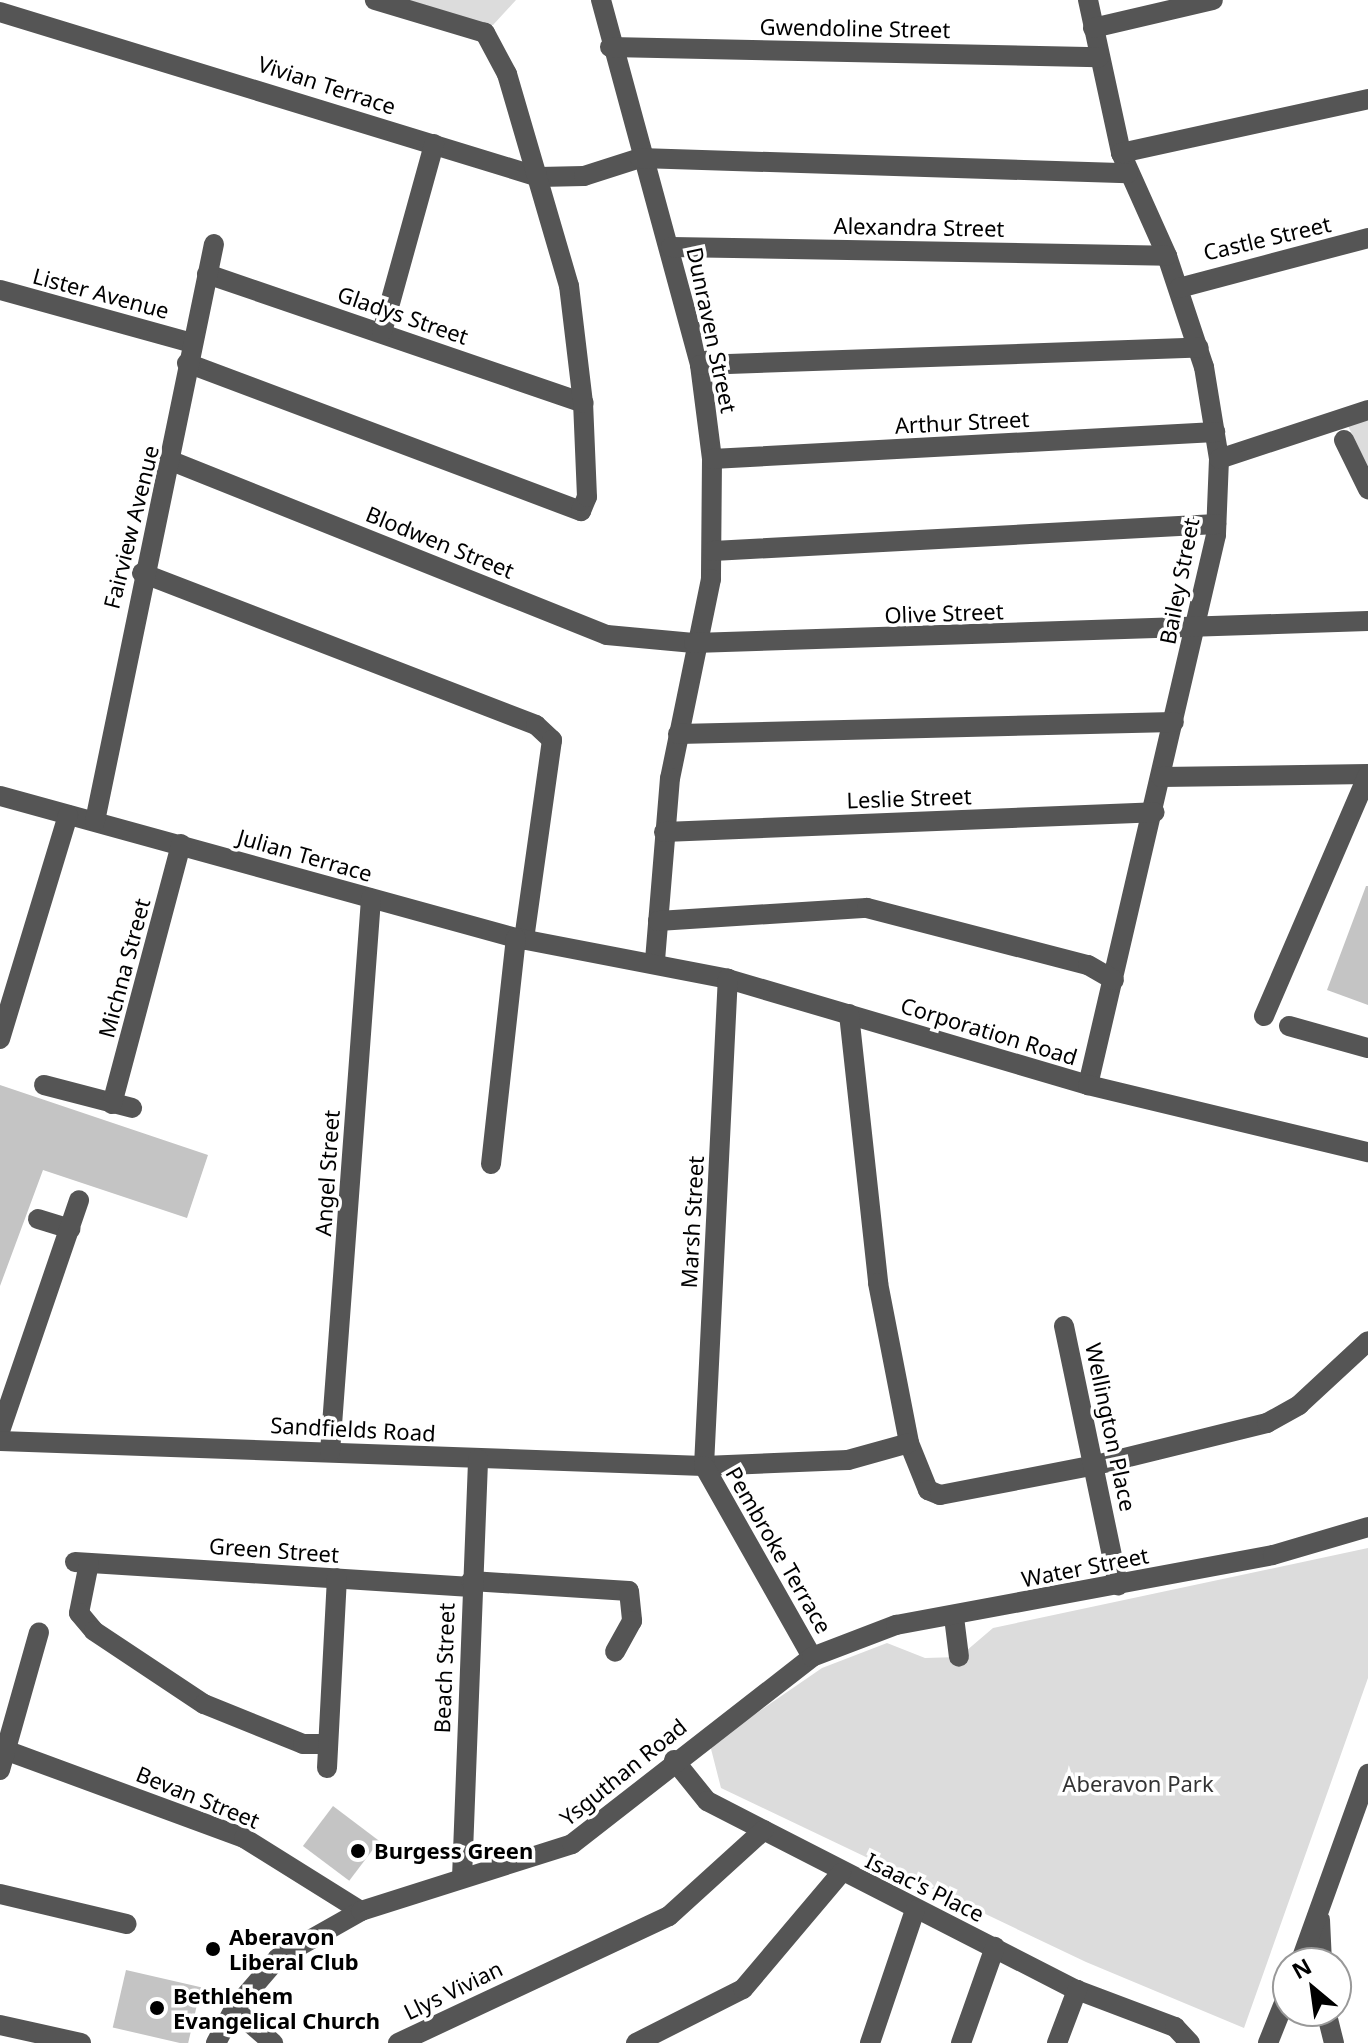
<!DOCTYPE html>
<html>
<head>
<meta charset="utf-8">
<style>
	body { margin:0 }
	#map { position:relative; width:1368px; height:2043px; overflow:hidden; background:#fff; font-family:"Noto Sans",sans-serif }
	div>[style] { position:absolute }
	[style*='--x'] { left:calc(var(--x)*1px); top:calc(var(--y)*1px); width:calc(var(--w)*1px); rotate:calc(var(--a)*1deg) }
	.green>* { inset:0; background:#dcdcdc }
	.building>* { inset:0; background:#c4c4c4; transform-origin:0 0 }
	.minor>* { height:20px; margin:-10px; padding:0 10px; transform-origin:10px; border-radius:10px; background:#555 }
	.dots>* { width:22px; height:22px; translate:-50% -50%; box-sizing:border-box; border:4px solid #fff; border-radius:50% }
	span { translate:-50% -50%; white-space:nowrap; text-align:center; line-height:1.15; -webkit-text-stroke:7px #fff; paint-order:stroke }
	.street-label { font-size:22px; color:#000 }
	.park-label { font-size:22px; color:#333 }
	.poi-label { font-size:22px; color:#000; font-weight:700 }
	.left { translate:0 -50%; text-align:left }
	.north { position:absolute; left:1272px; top:1947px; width:80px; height:80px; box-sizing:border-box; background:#fff; border:2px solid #999; border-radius:50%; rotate:331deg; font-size:22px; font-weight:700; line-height:32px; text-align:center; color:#000 }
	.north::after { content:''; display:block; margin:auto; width:28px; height:36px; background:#000; clip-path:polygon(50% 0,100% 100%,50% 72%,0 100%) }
</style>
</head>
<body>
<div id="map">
	<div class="green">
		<div style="clip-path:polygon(384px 0,516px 0,493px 25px,453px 22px)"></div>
		<div style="clip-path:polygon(1368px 420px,1368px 466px,1348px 426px)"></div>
		<div style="clip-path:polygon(1368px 1548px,1368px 1678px,1244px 2028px,1086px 1962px,721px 1788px,710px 1745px,822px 1668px,887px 1643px,925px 1658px,959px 1657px,993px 1628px)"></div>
	</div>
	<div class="building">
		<div style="clip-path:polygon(1366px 886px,1368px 886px,1368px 1005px,1327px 990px)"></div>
		<div style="clip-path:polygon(0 1085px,208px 1155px,187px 1218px,43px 1170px,0 1286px)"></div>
		<div style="left:333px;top:1806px;width:58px;height:50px;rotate:37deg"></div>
		<div style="left:126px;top:1970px;width:77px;height:59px;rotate:13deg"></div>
	</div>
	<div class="minor">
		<div style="--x:601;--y:0;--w:378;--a:74.8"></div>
		<div style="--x:700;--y:365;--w:95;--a:82.7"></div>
		<div style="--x:712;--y:459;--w:120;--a:90.5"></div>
		<div style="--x:711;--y:579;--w:203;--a:101.6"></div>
		<div style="--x:670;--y:778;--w:185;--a:94.7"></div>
		<div style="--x:1088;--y:0;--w:157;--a:77.8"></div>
		<div style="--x:1121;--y:153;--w:113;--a:65.9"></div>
		<div style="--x:1167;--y:256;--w:117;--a:71.6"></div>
		<div style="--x:1204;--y:367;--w:93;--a:80.7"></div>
		<div style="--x:1219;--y:459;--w:76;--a:92.3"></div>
		<div style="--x:1216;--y:535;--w:565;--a:103.1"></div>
		<div style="--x:0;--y:12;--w:564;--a:17.02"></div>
		<div style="--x:539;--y:177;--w:45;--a:-1.3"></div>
		<div style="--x:584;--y:176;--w:59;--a:-17.8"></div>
		<div style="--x:640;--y:158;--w:488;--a:1.8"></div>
		<div style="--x:1093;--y:28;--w:123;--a:-13.1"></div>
		<div style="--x:610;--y:47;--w:489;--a:1.2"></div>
		<div style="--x:1121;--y:153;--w:253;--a:-12.3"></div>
		<div style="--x:671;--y:247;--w:496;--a:1"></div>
		<div style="--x:207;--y:274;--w:398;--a:18.9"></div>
		<div style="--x:1179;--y:288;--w:196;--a:-14.8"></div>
		<div style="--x:0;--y:290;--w:196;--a:15.4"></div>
		<div style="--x:382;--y:332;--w:195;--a:-74.5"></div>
		<div style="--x:187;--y:363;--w:421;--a:20.6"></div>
		<div style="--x:581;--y:511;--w:15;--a:-67"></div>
		<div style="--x:587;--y:497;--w:94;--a:-92.4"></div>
		<div style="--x:583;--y:403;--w:118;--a:-96.8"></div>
		<div style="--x:569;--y:286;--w:221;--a:-106.3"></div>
		<div style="--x:507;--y:74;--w:47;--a:-118.2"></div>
		<div style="--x:485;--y:33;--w:115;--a:-163.3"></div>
		<div style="--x:700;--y:365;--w:499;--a:-2"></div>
		<div style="--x:1344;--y:440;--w:55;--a:63.9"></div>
		<div style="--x:712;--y:459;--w:504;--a:-3.07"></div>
		<div style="--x:1219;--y:459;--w:157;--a:-18.2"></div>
		<div style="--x:174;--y:462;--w:466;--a:21.8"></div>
		<div style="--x:607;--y:635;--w:87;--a:5.3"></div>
		<div style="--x:694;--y:643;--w:674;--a:-1.87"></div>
		<div style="--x:713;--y:551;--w:504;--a:-3.07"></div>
		<div style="--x:142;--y:573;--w:422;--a:21.1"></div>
		<div style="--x:536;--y:725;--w:22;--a:43"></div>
		<div style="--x:552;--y:740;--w:202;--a:98"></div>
		<div style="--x:678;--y:734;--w:496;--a:-1.4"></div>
		<div style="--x:1161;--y:777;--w:207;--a:-0.8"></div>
		<div style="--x:0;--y:796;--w:535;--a:15.39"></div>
		<div style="--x:516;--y:938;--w:216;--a:10.9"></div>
		<div style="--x:728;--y:979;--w:375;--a:16.4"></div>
		<div style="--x:1088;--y:1085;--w:288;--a:13.5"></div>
		<div style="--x:95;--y:821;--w:589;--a:-78.35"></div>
		<div style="--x:664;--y:832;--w:491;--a:-2.3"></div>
		<div style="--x:658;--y:921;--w:209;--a:-3.6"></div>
		<div style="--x:867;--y:908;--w:228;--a:14.5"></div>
		<div style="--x:1088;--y:965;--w:30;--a:30"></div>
		<div style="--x:849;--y:1014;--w:271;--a:83.8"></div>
		<div style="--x:878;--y:1283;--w:163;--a:79"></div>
		<div style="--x:909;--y:1443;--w:51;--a:68"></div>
		<div style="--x:928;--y:1490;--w:13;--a:23"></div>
		<div style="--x:940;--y:1495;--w:159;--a:-10.9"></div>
		<div style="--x:1096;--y:1465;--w:176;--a:-13.8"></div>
		<div style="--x:1267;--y:1423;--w:37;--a:-29"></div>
		<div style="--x:1299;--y:1405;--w:94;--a:-42.8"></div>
		<div style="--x:1264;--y:1016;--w:262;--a:-66.7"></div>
		<div style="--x:1289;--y:1026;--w:82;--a:15.6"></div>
		<div style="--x:0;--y:1039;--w:234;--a:-73.1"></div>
		<div style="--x:44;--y:1085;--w:91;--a:14.6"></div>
		<div style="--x:112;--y:1104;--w:269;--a:-75.1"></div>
		<div style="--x:491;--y:1164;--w:227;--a:-83.7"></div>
		<div style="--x:38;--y:1219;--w:34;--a:17"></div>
		<div style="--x:1064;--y:1326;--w:265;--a:78.2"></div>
		<div style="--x:0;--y:1431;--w:244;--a:-71.1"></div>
		<div style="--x:0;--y:1441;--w:704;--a:2.03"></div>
		<div style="--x:704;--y:1466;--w:144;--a:-2.4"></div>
		<div style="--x:848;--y:1460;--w:63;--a:-15.6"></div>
		<div style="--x:330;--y:1452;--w:555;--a:-85.76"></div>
		<div style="--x:704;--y:1466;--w:488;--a:-87.2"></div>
		<div style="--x:704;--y:1466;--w:219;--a:60.5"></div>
		<div style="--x:75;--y:1562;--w:397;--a:3.6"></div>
		<div style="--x:89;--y:1563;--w:51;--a:101.3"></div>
		<div style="--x:79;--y:1613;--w:23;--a:50"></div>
		<div style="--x:94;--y:1631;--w:132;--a:33.6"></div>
		<div style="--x:204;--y:1704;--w:107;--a:22"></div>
		<div style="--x:303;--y:1744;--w:24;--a:0"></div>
		<div style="--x:471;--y:1581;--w:158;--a:3.6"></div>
		<div style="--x:629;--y:1591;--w:30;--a:84"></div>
		<div style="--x:632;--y:1621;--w:35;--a:119"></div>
		<div style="--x:954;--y:1617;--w:40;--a:82.9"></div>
		<div style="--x:5;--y:1750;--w:255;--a:20.2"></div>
		<div style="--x:244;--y:1838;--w:138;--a:32"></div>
		<div style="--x:674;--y:1760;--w:53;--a:51.2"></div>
		<div style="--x:707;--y:1801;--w:415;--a:27.1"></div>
		<div style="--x:1077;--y:1990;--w:105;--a:20.7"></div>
		<div style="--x:1175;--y:2027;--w:22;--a:47"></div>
		<div style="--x:327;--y:1768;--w:190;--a:-87"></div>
		<div style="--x:0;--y:1770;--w:143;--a:-74.2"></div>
		<div style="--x:462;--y:1878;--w:419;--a:-87.8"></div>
		<div style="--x:0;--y:1894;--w:130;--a:13.3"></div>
		<div style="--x:1320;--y:1920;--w:43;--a:87.3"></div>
		<div style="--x:1300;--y:1963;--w:201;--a:-70.2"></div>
		<div style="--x:234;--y:2009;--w:52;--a:41.1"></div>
		<div style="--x:1326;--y:2011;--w:33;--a:76"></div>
		<div style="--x:0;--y:2025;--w:83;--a:12.5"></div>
		<div style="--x:216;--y:2043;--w:38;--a:-62"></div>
		<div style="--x:234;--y:2009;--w:67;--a:-49.2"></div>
		<div style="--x:278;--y:1958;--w:95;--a:-29.5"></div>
		<div style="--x:361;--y:1911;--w:221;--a:-17.6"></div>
		<div style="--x:572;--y:1844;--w:304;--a:-37.9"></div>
		<div style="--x:812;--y:1657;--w:90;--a:-20.9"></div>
		<div style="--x:896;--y:1625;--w:383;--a:-10.5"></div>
		<div style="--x:1273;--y:1555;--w:99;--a:-16.4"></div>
		<div style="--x:398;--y:2043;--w:299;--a:-25.1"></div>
		<div style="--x:669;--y:1916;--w:128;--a:-42.2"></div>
		<div style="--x:636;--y:2043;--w:120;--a:-26.8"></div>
		<div style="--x:743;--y:1989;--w:152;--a:-49.8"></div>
		<div style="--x:870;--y:2043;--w:140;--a:-71.3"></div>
		<div style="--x:961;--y:2043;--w:102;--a:-70.5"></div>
		<div style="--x:1057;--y:2043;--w:57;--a:-69.3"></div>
		<div style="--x:1268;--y:2043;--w:54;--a:-68.2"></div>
	</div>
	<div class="dots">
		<div style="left:358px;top:1851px;background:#000"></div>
		<div style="left:213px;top:1949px;background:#000"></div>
		<div style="left:157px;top:2008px;background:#000"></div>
	</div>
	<div class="street-label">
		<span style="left:855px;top:28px;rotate:1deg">Gwendoline Street</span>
		<span style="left:327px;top:85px;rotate:18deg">Vivian Terrace</span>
		<span style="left:919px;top:227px;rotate:1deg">Alexandra Street</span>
		<span style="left:1267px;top:238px;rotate:-13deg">Castle Street</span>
		<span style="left:101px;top:293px;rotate:15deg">Lister Avenue</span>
		<span style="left:403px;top:315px;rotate:19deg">Gladys Street</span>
		<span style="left:712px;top:330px;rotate:78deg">Dunraven Street</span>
		<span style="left:962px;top:422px;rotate:-3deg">Arthur Street</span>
		<span style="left:131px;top:527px;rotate:-76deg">Fairview Avenue</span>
		<span style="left:440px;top:542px;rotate:22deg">Blodwen Street</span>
		<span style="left:1179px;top:581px;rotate:-79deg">Bailey Street</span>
		<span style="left:944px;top:613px;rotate:-2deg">Olive Street</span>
		<span style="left:909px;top:798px;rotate:-2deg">Leslie Street</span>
		<span style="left:305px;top:855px;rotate:16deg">Julian Terrace</span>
		<span style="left:124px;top:968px;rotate:-75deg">Michna Street</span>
		<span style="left:989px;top:1031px;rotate:17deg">Corporation Road</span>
		<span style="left:327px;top:1173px;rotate:-86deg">Angel Street</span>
		<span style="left:692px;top:1222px;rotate:-87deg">Marsh Street</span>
		<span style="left:1111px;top:1427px;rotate:78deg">Wellington Place</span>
		<span style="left:353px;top:1429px;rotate:3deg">Sandfields Road</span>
		<span style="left:274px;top:1550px;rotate:4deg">Green Street</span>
		<span style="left:779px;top:1550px;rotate:60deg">Pembroke Terrace</span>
		<span style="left:1085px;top:1567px;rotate:-11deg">Water Street</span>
		<span style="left:444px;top:1668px;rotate:-88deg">Beach Street</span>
		<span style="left:623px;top:1772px;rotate:-39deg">Ysguthan Road</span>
		<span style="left:198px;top:1797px;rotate:22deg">Bevan Street</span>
		<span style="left:925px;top:1887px;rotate:26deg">Isaac's Place</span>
		<span style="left:453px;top:1990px;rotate:-26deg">Llys Vivian</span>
	</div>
	<div class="park-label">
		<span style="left:1138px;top:1784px">Aberavon Park</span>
	</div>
	<div class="poi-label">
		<span class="left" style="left:374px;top:1851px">Burgess Green</span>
		<span class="left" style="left:229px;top:1949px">Aberavon<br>Liberal Club</span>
		<span class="left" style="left:173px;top:2008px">Bethlehem<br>Evangelical Church</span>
	</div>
	<div class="north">N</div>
</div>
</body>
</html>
